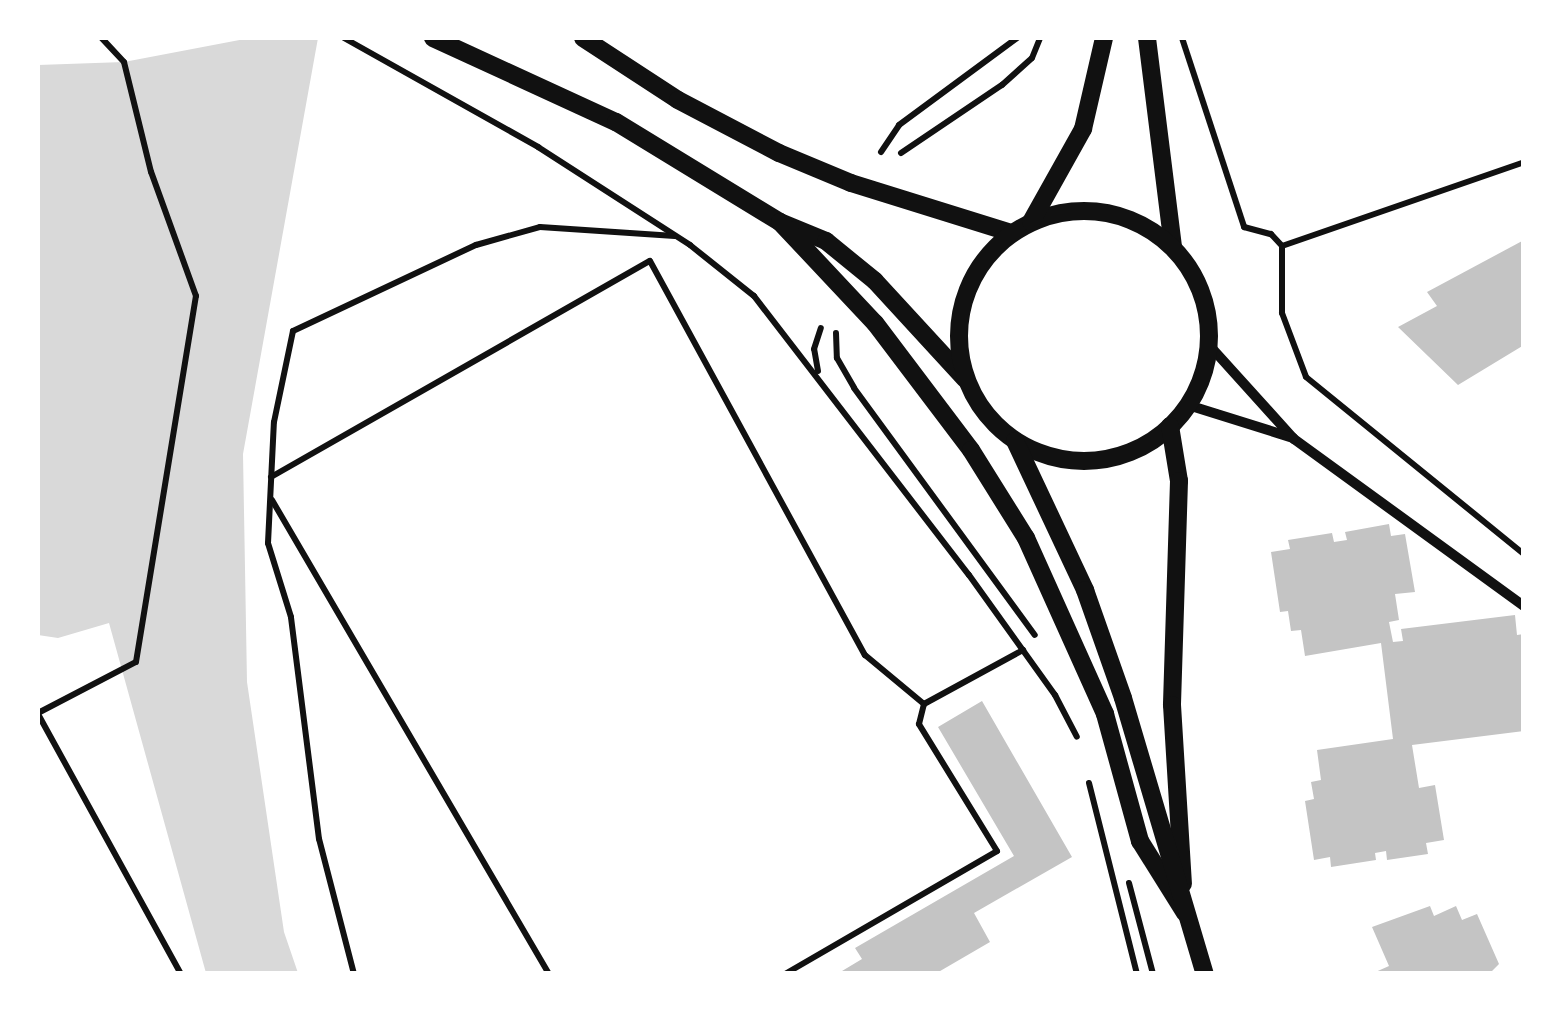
<!DOCTYPE html>
<html>
<head>
<meta charset="utf-8">
<style>
	body { margin:0 }
	#map { position:relative; width:1561px; height:1011px; overflow:hidden; background:#fff; font-family:Georgia,serif }
	div>[style] { position:absolute }
	[style*='--x'] { left:calc(var(--x)*1px); top:calc(var(--y)*1px); width:calc(var(--w)*1px); rotate:calc(var(--a)*1deg) }
	.water>* { inset:0; background:#d9d9d9 }
	.building>* { inset:0; background:#c4c4c4 }
	.path>* { height:6px; margin:-3px; padding:0 3px; transform-origin:3px; border-radius:3px; background:#111 }
	.minor>* { height:10px; margin:-5px; padding:0 5px; transform-origin:5px; border-radius:5px; background:#111 }
	.tertiary>* { height:18px; margin:-9px; padding:0 9px; transform-origin:9px; border-radius:9px; background:#111 }
	.tertiary>.ring { margin:-9px; padding:0; box-sizing:content-box; background:none; border:18px solid #111; border-radius:50% }
	span { translate:-50% -50%; white-space:nowrap; text-align:center; line-height:1.15; -webkit-text-stroke:10px #fff; paint-order:stroke }
	.frame { position:absolute; inset:0; border:40px solid #fff; pointer-events:none }
</style>
</head>
<body>
<div id="map">
	<div class="water">
		<div style="clip-path:polygon(250px 38px,318px 38px,243px 454px,247px 682px,284px 932px,298px 973px,206px 973px,109px 623px,58px 638px,38px 635px,38px 65px,124px 62px)"></div>
	</div>
	<div class="building">
		<div style="clip-path:polygon(1524px 240px,1524px 345px,1458px 385px,1398px 327px,1437px 306px,1427px 292px)"></div>
		<div style="clip-path:polygon(1389px 524px,1391px 536px,1405px 534px,1415px 592px,1395px 594px,1399px 620px,1389px 622px,1393px 642px,1403px 641px,1401px 629px,1515px 615px,1517px 635px,1524px 634px,1524px 731px,1412px 745px,1419px 788px,1435px 785px,1444px 840px,1426px 843px,1428px 854px,1387px 860px,1386px 851px,1375px 853px,1376px 860px,1331px 867px,1330px 857px,1314px 860px,1305px 801px,1314px 799px,1311px 782px,1321px 780px,1317px 750px,1393px 739px,1381px 643px,1305px 656px,1301px 630px,1291px 631px,1288px 611px,1280px 612px,1271px 552px,1290px 549px,1288px 540px,1332px 533px,1334px 542px,1347px 540px,1345px 532px)"></div>
		<div style="clip-path:polygon(982px 701px,1072px 857px,974px 913px,990px 942px,935px 974px,837px 974px,862px 959px,855px 948px,1014px 856px,938px 727px)"></div>
		<div style="clip-path:polygon(1430px 906px,1434px 916px,1456px 906px,1462px 920px,1477px 914px,1499px 964px,1489px 974px,1371px 974px,1389px 966px,1372px 927px)"></div>
	</div>
	<div class="path">
		<div style="--x:344;--y:38;--w:223;--a:29.3"></div>
		<div style="--x:538;--y:147;--w:181;--a:32.8"></div>
		<div style="--x:690;--y:245;--w:82;--a:38.6"></div>
		<div style="--x:754;--y:296;--w:352;--a:52.4"></div>
		<div style="--x:969;--y:575;--w:148;--a:54.4"></div>
		<div style="--x:1055;--y:695;--w:47;--a:62.4"></div>
		<div style="--x:1182;--y:38;--w:199;--a:71.8"></div>
		<div style="--x:1244;--y:227;--w:28;--a:15"></div>
		<div style="--x:1271;--y:234;--w:16;--a:47"></div>
		<div style="--x:1282;--y:246;--w:67;--a:90"></div>
		<div style="--x:1282;--y:313;--w:68;--a:69.4"></div>
		<div style="--x:1306;--y:377;--w:281;--a:39.1"></div>
		<div style="--x:881;--y:152;--w:32;--a:-56"></div>
		<div style="--x:899;--y:125;--w:147;--a:-36.4"></div>
		<div style="--x:901;--y:153;--w:122;--a:-34"></div>
		<div style="--x:1002;--y:85;--w:40;--a:-42"></div>
		<div style="--x:1032;--y:58;--w:22;--a:-68"></div>
		<div style="--x:1282;--y:246;--w:256;--a:-19.1"></div>
		<div style="--x:836;--y:333;--w:25;--a:88"></div>
		<div style="--x:837;--y:358;--w:34;--a:60"></div>
		<div style="--x:854;--y:388;--w:306;--a:53.8"></div>
		<div style="--x:818;--y:371;--w:22;--a:-100"></div>
		<div style="--x:814;--y:349;--w:22;--a:-72"></div>
		<div style="--x:271;--y:477;--w:436;--a:-29.7"></div>
		<div style="--x:650;--y:261;--w:449;--a:61.4"></div>
		<div style="--x:865;--y:655;--w:77;--a:39.7"></div>
		<div style="--x:272;--y:500;--w:549;--a:59.7"></div>
		<div style="--x:38;--y:713;--w:110;--a:-27.5"></div>
		<div style="--x:136;--y:662;--w:371;--a:-80.7"></div>
		<div style="--x:196;--y:296;--w:132;--a:-109.9"></div>
		<div style="--x:151;--y:172;--w:113;--a:-103.8"></div>
		<div style="--x:124;--y:62;--w:33;--a:-133"></div>
		<div style="--x:38;--y:714;--w:297;--a:61.2"></div>
		<div style="--x:1089;--y:783;--w:197;--a:75.9"></div>
		<div style="--x:1129;--y:883;--w:94;--a:75.2"></div>
		<div style="--x:354;--y:974;--w:139;--a:-104.5"></div>
		<div style="--x:319;--y:839;--w:224;--a:-97.2"></div>
		<div style="--x:291;--y:617;--w:77;--a:-107.3"></div>
		<div style="--x:268;--y:543;--w:121;--a:-87.2"></div>
		<div style="--x:274;--y:422;--w:93;--a:-78.2"></div>
		<div style="--x:293;--y:331;--w:202;--a:-25.2"></div>
		<div style="--x:476;--y:245;--w:66;--a:-15.7"></div>
		<div style="--x:540;--y:227;--w:135;--a:3.8"></div>
		<div style="--x:785;--y:974;--w:245;--a:-30.1"></div>
		<div style="--x:997;--y:851;--w:149;--a:-121.6"></div>
		<div style="--x:919;--y:724;--w:21;--a:-76"></div>
		<div style="--x:924;--y:704;--w:113;--a:-28.6"></div>
	</div>
	<div class="minor">
		<div style="--x:1209;--y:345;--w:127;--a:47.9"></div>
		<div style="--x:1294;--y:439;--w:284;--a:36"></div>
		<div style="--x:1188;--y:405;--w:110;--a:17.4"></div>
	</div>
	<div class="tertiary">
		<div style="--x:433;--y:38;--w:201;--a:24.7"></div>
		<div style="--x:616;--y:122;--w:192;--a:31.4"></div>
		<div style="--x:780;--y:222;--w:50;--a:22.4"></div>
		<div style="--x:826;--y:241;--w:63;--a:39.2"></div>
		<div style="--x:875;--y:281;--w:133;--a:47.4"></div>
		<div style="--x:583;--y:38;--w:113;--a:33.1"></div>
		<div style="--x:678;--y:100;--w:114;--a:27.7"></div>
		<div style="--x:779;--y:153;--w:78;--a:22.6"></div>
		<div style="--x:851;--y:183;--w:169;--a:17.3"></div>
		<div style="--x:1147;--y:38;--w:211;--a:82.9"></div>
		<div class="ring" style="left:959px;top:211px;width:232px;height:232px"></div>
		<div style="--x:780;--y:222;--w:139;--a:46.8"></div>
		<div style="--x:875;--y:323;--w:159;--a:52.9"></div>
		<div style="--x:971;--y:450;--w:104;--a:58"></div>
		<div style="--x:1026;--y:538;--w:193;--a:65.8"></div>
		<div style="--x:1105;--y:714;--w:132;--a:74.6"></div>
		<div style="--x:1140;--y:841;--w:85;--a:58"></div>
		<div style="--x:1031;--y:222;--w:107;--a:-60.8"></div>
		<div style="--x:1083;--y:129;--w:93;--a:-77"></div>
		<div style="--x:1170;--y:426;--w:56;--a:80.7"></div>
		<div style="--x:1179;--y:481;--w:224;--a:91.8"></div>
		<div style="--x:1172;--y:705;--w:179;--a:86.5"></div>
		<div style="--x:1015;--y:441;--w:165;--a:64.8"></div>
		<div style="--x:1085;--y:590;--w:114;--a:70.6"></div>
		<div style="--x:1123;--y:698;--w:288;--a:73.5"></div>
	</div>
	<div class="frame"></div>
</div>
</body>
</html>
